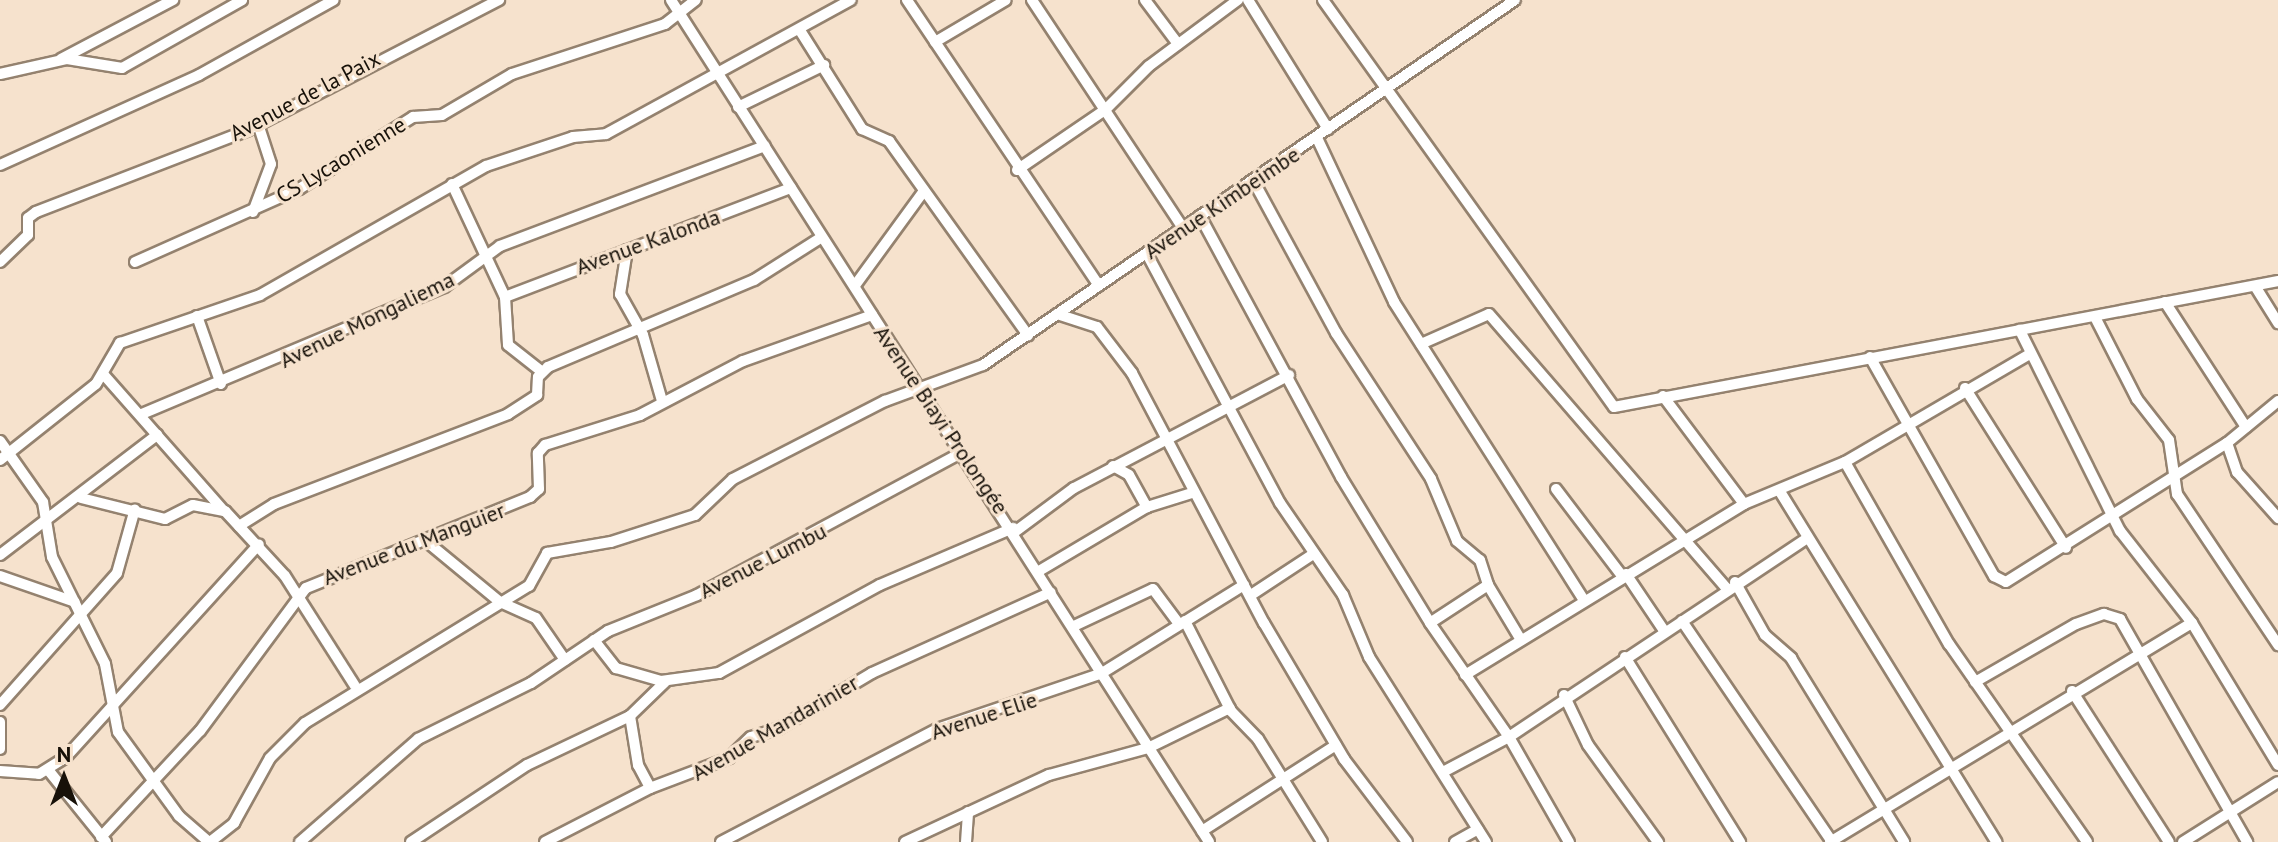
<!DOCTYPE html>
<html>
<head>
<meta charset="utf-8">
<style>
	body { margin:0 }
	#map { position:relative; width:2278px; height:842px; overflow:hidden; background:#f6e2cd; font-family:"PT Sans",sans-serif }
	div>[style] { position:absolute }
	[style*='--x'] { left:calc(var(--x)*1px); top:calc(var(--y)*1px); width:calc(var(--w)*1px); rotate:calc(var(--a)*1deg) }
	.roads { filter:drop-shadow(2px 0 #94826f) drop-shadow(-2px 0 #94826f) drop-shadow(0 2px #94826f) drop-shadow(0 -2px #94826f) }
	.minor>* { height:10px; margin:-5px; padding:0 5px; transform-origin:5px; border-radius:5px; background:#fff }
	span { translate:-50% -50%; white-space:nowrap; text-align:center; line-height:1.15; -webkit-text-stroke:6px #f6e2cd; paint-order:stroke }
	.street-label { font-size:22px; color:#171109 }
	.north { position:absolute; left:24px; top:738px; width:80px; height:80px; -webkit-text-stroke:6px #f6e2cd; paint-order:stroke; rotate:0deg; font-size:22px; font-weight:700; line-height:32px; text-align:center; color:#171109 }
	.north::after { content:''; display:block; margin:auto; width:28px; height:36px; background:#171109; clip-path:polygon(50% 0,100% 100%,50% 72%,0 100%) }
</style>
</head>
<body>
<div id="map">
	<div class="roads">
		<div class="minor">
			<div style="--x:671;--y:0;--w:999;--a:57.42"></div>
			<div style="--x:907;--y:0;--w:344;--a:56.1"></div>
			<div style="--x:1032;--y:0;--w:273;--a:56.5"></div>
			<div style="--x:1145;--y:0;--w:55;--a:53.1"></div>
			<div style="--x:1248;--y:0;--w:152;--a:58.2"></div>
			<div style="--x:1323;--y:0;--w:500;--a:54.44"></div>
			<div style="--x:1614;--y:407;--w:676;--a:-10.74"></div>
			<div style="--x:801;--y:32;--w:115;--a:57.8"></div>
			<div style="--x:862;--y:129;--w:30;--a:24"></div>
			<div style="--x:889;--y:141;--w:239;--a:54.4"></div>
			<div style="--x:935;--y:42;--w:82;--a:-30.6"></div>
			<div style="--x:61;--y:59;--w:127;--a:-27.8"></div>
			<div style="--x:0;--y:74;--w:69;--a:-12.6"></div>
			<div style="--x:67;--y:59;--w:56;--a:9.3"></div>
			<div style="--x:122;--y:68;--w:138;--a:-29.5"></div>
			<div style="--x:738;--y:107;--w:96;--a:-26"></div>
			<div style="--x:1317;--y:138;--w:181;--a:64.8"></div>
			<div style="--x:1394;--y:302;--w:353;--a:57.5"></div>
			<div style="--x:0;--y:165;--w:218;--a:-24.3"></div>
			<div style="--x:199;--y:75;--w:154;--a:-29.1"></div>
			<div style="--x:1017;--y:170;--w:107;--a:-34.3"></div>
			<div style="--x:1105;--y:110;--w:62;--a:-45"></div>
			<div style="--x:1149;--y:66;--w:111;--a:-36.6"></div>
			<div style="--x:1253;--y:180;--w:174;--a:61.5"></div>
			<div style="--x:1336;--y:333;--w:174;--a:56.9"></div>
			<div style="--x:1431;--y:479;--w:67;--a:67.2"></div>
			<div style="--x:1457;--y:541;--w:30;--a:40"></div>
			<div style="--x:1480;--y:560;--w:26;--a:72"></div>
			<div style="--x:452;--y:184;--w:125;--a:64.9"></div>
			<div style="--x:505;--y:297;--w:48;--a:86.4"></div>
			<div style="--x:508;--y:345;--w:42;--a:38.2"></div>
			<div style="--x:253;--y:212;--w:51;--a:-69.4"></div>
			<div style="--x:271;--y:164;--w:42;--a:-108"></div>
			<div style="--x:1200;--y:216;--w:297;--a:61.6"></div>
			<div style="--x:1341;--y:477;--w:171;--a:58.6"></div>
			<div style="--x:627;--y:250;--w:45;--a:99"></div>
			<div style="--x:620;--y:294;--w:47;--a:60.7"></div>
			<div style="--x:643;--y:335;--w:69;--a:73.9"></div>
			<div style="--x:1147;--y:254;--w:282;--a:61.9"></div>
			<div style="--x:1280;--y:503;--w:112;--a:55.6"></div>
			<div style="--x:1343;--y:595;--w:67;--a:67.2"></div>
			<div style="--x:1369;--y:657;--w:219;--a:57.7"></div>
			<div style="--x:0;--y:262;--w:39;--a:-44"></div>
			<div style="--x:28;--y:235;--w:17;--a:-90"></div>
			<div style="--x:28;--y:218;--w:10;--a:-37"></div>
			<div style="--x:36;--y:212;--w:227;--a:-21.1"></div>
			<div style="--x:248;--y:130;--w:283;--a:-27.4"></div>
			<div style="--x:135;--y:262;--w:180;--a:-24"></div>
			<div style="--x:299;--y:189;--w:135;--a:-32.3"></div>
			<div style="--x:413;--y:117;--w:29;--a:-4"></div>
			<div style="--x:442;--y:115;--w:81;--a:-30.4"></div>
			<div style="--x:512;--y:74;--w:161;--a:-18.1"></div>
			<div style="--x:665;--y:24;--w:39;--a:-38"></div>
			<div style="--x:856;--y:284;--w:114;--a:-53.9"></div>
			<div style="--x:2255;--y:286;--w:44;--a:58.1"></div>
			<div style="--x:505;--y:297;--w:306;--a:-20.9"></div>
			<div style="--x:2165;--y:302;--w:149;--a:57.1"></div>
			<div style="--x:1057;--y:314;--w:42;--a:18"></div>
			<div style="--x:1097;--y:327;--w:58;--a:52.7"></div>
			<div style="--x:1132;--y:373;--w:283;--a:62.2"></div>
			<div style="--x:1264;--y:623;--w:158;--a:59.5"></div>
			<div style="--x:1344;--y:759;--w:104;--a:52.8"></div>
			<div style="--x:197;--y:316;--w:72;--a:70.6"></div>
			<div style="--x:2096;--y:319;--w:90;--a:62.9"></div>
			<div style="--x:2137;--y:399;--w:52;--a:52"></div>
			<div style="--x:2169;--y:440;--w:55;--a:81.6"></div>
			<div style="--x:2177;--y:494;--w:182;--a:56.2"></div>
			<div style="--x:1421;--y:344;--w:74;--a:-23.8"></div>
			<div style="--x:1489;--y:314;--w:362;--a:49.1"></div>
			<div style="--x:1870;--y:357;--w:252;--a:60.5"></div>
			<div style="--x:1994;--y:576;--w:13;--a:27"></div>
			<div style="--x:2006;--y:582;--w:261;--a:-32.2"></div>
			<div style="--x:2227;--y:443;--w:66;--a:-39.5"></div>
			<div style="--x:104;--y:375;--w:181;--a:48.6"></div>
			<div style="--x:1965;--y:388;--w:189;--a:57.7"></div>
			<div style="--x:1663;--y:396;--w:135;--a:53.1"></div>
			<div style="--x:142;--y:414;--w:328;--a:-22.8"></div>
			<div style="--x:444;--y:287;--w:69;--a:-36.2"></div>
			<div style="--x:500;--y:246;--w:283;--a:-20.7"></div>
			<div style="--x:0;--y:441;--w:75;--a:54.8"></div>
			<div style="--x:43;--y:502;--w:56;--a:80.7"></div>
			<div style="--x:52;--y:557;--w:119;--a:63.6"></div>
			<div style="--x:105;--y:664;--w:69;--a:79.2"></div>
			<div style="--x:118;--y:732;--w:104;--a:54"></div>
			<div style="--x:179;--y:816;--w:40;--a:41"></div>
			<div style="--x:2227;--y:443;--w:31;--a:71"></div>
			<div style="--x:2237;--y:472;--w:62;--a:48.3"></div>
			<div style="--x:0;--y:460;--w:122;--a:-38.4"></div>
			<div style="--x:96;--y:384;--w:48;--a:-59.7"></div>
			<div style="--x:120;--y:343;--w:148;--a:-18.9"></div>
			<div style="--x:260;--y:295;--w:260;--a:-29.7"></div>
			<div style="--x:486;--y:166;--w:92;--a:-18.4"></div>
			<div style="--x:573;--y:137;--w:33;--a:-5"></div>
			<div style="--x:606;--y:134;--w:279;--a:-28.7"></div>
			<div style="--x:1845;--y:462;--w:210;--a:60.3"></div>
			<div style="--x:1949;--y:644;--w:241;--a:55.1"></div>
			<div style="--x:1113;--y:466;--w:18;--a:29"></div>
			<div style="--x:1129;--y:475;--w:37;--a:61"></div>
			<div style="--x:1556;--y:489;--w:109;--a:52.8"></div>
			<div style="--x:1779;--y:490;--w:414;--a:58.3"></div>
			<div style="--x:81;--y:498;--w:87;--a:14"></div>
			<div style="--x:165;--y:519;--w:31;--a:-27"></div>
			<div style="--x:193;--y:505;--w:33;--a:11"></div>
			<div style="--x:225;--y:511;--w:88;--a:47.3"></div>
			<div style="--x:285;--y:576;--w:130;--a:57.5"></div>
			<div style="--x:239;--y:526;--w:41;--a:-32.2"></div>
			<div style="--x:274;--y:504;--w:251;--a:-21"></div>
			<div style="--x:508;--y:414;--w:35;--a:-33"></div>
			<div style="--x:537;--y:395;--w:18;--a:-87"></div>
			<div style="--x:538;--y:377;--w:14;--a:-45"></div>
			<div style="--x:548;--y:367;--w:224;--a:-22.9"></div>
			<div style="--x:754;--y:280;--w:80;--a:-32.3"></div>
			<div style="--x:1016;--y:531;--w:72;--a:-36.6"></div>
			<div style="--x:1074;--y:488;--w:243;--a:-27.7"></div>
			<div style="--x:426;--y:541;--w:96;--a:39.5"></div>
			<div style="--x:500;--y:602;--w:39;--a:24"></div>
			<div style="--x:536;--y:618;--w:51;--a:55.4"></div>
			<div style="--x:0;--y:555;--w:198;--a:-37.4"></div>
			<div style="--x:1039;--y:571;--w:126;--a:-30.7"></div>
			<div style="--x:1147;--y:507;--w:47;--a:-17.3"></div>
			<div style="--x:1626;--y:574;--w:70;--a:56.1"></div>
			<div style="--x:0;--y:576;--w:79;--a:19.1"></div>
			<div style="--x:1735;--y:582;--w:61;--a:60.5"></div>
			<div style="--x:1765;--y:635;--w:35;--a:41"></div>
			<div style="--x:1791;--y:658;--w:216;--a:58.4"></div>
			<div style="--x:1251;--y:595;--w:73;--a:-33.3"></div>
			<div style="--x:1185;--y:621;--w:101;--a:62.9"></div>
			<div style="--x:1231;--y:711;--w:39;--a:46"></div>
			<div style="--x:1258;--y:739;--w:121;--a:58.1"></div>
			<div style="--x:1682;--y:621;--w:267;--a:55.8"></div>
			<div style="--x:2192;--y:623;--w:166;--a:58.8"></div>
			<div style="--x:1074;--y:626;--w:87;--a:-25.1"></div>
			<div style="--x:1153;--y:589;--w:44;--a:53.4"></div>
			<div style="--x:594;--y:640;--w:36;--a:52"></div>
			<div style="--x:616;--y:668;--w:47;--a:16.1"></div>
			<div style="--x:661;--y:681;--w:59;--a:-7.9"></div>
			<div style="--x:719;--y:673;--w:183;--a:-28.7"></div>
			<div style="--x:880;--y:585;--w:145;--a:-23.2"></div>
			<div style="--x:1521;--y:640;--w:64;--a:-121"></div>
			<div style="--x:1488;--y:585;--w:69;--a:146.8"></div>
			<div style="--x:1430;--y:623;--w:139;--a:55.3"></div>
			<div style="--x:1509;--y:737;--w:121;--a:60.3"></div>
			<div style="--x:1625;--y:657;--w:218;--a:58.1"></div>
			<div style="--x:1465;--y:675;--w:327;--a:-31.5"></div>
			<div style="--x:1744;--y:504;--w:109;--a:-22.6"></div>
			<div style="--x:1845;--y:462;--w:214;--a:-30.3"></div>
			<div style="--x:1975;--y:682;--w:116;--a:-29.9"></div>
			<div style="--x:2076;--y:624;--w:30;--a:-20"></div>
			<div style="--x:2104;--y:614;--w:17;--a:17"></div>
			<div style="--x:2120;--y:619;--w:257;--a:60.3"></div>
			<div style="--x:2072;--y:691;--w:179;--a:57.3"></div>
			<div style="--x:1564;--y:695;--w:55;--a:64.4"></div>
			<div style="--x:1588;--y:745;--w:120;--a:54.2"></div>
			<div style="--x:0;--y:705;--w:176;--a:-48.4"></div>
			<div style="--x:117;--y:573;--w:66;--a:-74.3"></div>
			<div style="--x:630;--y:716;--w:50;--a:80.7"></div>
			<div style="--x:638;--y:765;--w:26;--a:62"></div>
			<div style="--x:0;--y:722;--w:27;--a:90"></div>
			<div style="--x:0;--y:771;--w:39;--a:4"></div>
			<div style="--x:39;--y:774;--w:32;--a:-32"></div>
			<div style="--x:66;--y:757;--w:287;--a:-47.8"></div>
			<div style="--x:49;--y:771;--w:91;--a:51.2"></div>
			<div style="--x:1443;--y:772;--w:75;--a:-27.9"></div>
			<div style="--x:1509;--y:737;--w:358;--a:-33.7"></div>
			<div style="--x:1202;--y:831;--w:159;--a:-32.7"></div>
			<div style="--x:101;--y:837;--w:145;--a:-47"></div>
			<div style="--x:200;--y:731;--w:178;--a:-53.5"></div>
			<div style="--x:306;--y:588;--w:242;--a:-22.1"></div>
			<div style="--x:530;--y:497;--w:12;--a:-42"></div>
			<div style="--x:539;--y:489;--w:36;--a:-92"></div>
			<div style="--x:538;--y:453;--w:11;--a:-49"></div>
			<div style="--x:545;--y:445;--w:100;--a:-17.5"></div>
			<div style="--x:640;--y:415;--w:116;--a:-27.7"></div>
			<div style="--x:743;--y:361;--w:137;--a:-19.6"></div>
			<div style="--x:210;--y:842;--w:31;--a:-38"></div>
			<div style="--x:234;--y:823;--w:74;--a:-61"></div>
			<div style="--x:270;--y:758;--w:49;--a:-45"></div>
			<div style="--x:305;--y:723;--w:263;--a:-31.5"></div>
			<div style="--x:529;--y:586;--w:38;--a:-61"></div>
			<div style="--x:547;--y:553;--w:65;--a:-9.8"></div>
			<div style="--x:611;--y:542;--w:88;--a:-17.8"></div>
			<div style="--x:695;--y:515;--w:52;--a:-43.5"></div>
			<div style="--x:733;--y:479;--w:171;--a:-27.2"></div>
			<div style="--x:885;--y:401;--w:104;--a:-20.2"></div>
			<div style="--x:983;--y:365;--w:645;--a:-34.45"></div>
			<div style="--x:300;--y:842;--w:157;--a:-41.1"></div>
			<div style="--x:418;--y:739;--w:126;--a:-26.4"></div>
			<div style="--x:531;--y:683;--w:93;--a:-34"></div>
			<div style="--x:608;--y:631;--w:96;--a:-22"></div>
			<div style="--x:697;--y:595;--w:298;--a:-28.3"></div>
			<div style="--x:411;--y:842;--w:139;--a:-33.6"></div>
			<div style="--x:527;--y:765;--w:114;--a:-25.4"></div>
			<div style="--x:630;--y:716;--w:49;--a:-44.2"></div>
			<div style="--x:545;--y:842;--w:118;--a:-27.2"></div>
			<div style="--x:650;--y:788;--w:85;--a:-20.8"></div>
			<div style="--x:729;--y:758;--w:30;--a:-44"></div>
			<div style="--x:751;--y:737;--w:28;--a:-17"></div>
			<div style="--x:778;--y:729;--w:109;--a:-30.8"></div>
			<div style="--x:872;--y:673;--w:196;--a:-24.3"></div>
			<div style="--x:721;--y:842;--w:244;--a:-27.6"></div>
			<div style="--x:937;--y:729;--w:174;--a:-18.7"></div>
			<div style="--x:1102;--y:673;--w:167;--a:-31.8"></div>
			<div style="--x:905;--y:842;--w:159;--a:-25"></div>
			<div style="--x:1049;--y:775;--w:103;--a:-15.3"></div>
			<div style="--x:1148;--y:748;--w:91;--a:-26"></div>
			<div style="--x:966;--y:842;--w:30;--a:-86"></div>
			<div style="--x:1455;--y:842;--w:26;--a:-29"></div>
			<div style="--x:1830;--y:842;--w:423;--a:-31.2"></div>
			<div style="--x:2192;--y:623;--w:117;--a:-128"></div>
			<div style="--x:2120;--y:531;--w:225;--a:-116.5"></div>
			<div style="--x:2183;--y:842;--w:112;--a:-32.3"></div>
		</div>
	</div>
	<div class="street-label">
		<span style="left:305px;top:96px;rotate:-28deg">Avenue de la Paix</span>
		<span style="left:341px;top:160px;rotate:-31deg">CS Lycaonienne</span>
		<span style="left:1222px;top:203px;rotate:-34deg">Avenue Kimbeimbe</span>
		<span style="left:648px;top:242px;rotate:-20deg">Avenue Kalonda</span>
		<span style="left:367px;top:320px;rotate:-26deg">Avenue Mongaliema</span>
		<span style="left:941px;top:420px;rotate:56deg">Avenue Biayi Prolongée</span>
		<span style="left:414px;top:544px;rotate:-21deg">Avenue du Manguier</span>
		<span style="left:763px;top:561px;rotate:-27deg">Avenue Lumbu</span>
		<span style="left:984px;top:716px;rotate:-18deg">Avenue Elie</span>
		<span style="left:775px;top:728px;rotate:-30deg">Avenue Mandarinier</span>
	</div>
	<div class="north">N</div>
</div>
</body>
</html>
